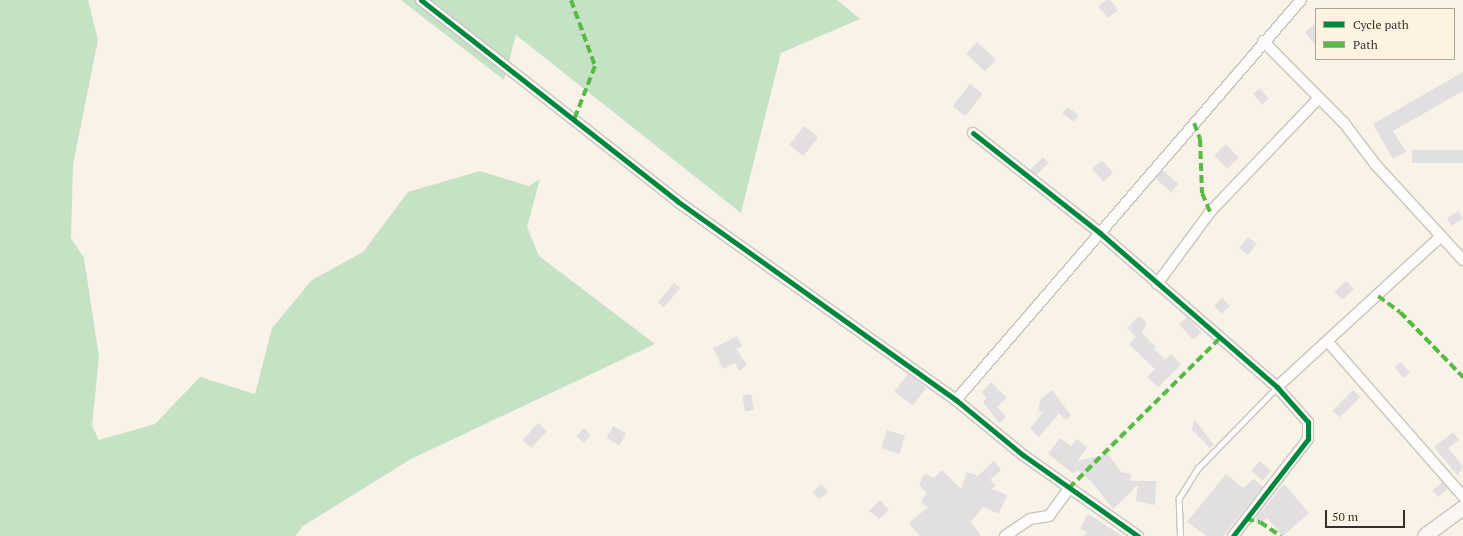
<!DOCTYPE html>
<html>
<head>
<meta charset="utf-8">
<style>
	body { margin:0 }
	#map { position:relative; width:1463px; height:536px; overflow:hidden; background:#f8f2e7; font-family:"PT Serif",serif }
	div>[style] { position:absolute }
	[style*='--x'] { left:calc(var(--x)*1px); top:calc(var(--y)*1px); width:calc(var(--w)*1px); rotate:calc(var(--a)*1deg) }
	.green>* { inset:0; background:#c6e2c4 }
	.building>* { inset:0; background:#e1dfdf; transform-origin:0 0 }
	.roads { filter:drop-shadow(1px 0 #cac5bd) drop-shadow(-1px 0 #cac5bd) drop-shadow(0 1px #cac5bd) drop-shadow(0 -1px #cac5bd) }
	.lane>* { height:5px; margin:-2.5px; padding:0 2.5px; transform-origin:2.5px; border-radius:2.5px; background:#fefdfb }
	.street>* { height:10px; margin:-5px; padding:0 5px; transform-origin:5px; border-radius:5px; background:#fefdfb }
	.secondary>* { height:14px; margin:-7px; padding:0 7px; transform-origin:7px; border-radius:7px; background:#fbf6f4 }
	.quiet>* { height:4px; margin-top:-2px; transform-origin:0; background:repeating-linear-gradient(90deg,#58b947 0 8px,transparent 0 12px) }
	.cycleway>* { height:5px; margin:-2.5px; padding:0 2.5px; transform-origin:2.5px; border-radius:2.5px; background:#00873e }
	span { translate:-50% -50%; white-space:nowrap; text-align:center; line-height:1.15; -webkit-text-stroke:3px #fef3e1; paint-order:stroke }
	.legend { position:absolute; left:1315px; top:8px; width:140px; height:52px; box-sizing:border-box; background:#fef3e1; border:1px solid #aea598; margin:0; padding:5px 7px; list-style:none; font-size:12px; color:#35312a }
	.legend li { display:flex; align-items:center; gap:8px; height:20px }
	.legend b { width:20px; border:1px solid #aea598 }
	.scale { position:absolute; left:1325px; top:510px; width:80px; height:18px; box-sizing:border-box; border:2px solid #35312a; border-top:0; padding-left:5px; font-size:12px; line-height:14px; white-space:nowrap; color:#35312a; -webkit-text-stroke:3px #fef3e1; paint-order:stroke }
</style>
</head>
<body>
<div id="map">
	<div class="green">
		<div style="clip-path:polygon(0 0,88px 0,98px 40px,73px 165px,71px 238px,84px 258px,99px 357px,92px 426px,99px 440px,155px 424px,200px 377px,255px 394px,272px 328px,312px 280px,363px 252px,408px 192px,480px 171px,529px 186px,540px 179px,527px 227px,539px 256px,655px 344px,411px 459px,303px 526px,295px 536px,0 536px)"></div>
		<div style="clip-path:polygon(401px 0,837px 0,860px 19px,781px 53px,741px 213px,516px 35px,504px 80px)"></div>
	</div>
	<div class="building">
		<div style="clip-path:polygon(1106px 0,1110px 0,1118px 10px,1108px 18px,1098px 6px)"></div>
		<div style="clip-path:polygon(1316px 23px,1316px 46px,1305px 32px)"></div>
		<div style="left:977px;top:42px;width:26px;height:16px;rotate:43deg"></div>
		<div style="clip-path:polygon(1463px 72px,1463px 91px,1393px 131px,1406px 152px,1393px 159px,1373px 124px)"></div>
		<div style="left:970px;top:84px;width:16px;height:28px;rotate:38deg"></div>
		<div style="left:1260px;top:88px;width:14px;height:9px;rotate:51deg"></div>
		<div style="left:1067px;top:107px;width:14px;height:8px;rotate:34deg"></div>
		<div style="left:804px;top:126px;width:18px;height:24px;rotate:38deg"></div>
		<div style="left:1226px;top:144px;width:19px;height:16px;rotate:47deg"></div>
		<div style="left:1463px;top:150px;width:13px;height:51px;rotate:90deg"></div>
		<div style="left:1043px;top:157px;width:8px;height:18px;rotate:45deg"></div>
		<div style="left:1102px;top:160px;width:17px;height:13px;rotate:50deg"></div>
		<div style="left:1163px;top:170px;width:21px;height:11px;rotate:43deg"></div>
		<div style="left:1458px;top:211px;width:9px;height:13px;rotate:58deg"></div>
		<div style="left:1248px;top:237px;width:11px;height:14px;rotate:38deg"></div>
		<div style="left:1346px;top:281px;width:11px;height:16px;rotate:45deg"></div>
		<div style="left:674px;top:283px;width:8px;height:25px;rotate:40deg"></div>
		<div style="left:1222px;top:298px;width:11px;height:11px;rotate:45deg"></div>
		<div style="clip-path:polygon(1139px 316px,1147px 323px,1142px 333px,1156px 347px,1154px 349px,1165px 360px,1171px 354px,1181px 365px,1158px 387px,1147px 377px,1155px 369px,1129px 344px,1136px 337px,1127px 328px)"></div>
		<div style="left:1187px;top:317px;width:21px;height:11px;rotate:47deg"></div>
		<div style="clip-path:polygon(737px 336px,742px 346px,736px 349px,747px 365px,739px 371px,735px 363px,723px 369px,713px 348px)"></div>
		<div style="left:1401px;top:362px;width:14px;height:8px;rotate:51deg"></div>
		<div style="left:908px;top:374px;width:23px;height:22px;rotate:38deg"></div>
		<div style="clip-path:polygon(991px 382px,1007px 398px,997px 407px,1006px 417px,999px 423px,983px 402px,987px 398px,982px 392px)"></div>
		<div style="clip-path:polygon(1052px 390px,1071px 415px,1066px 420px,1059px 413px,1039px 437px,1030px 429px,1043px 412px,1038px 411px,1041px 399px)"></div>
		<div style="left:1353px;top:390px;width:10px;height:29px;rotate:45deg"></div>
		<div style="left:751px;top:394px;width:16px;height:9px;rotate:79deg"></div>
		<div style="clip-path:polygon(1194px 419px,1214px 445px,1210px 448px,1192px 430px)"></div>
		<div style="left:538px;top:423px;width:12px;height:23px;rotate:42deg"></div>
		<div style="left:613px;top:426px;width:15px;height:14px;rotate:28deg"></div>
		<div style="left:584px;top:428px;width:10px;height:11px;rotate:45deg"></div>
		<div style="left:887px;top:430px;width:19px;height:19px;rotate:18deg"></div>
		<div style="clip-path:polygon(1453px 432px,1459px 440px,1448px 448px,1463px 466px,1458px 476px,1434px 447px)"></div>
		<div style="clip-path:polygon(1060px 438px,1071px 446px,1077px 439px,1087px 447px,1077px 461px,1108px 454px,1121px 472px,1131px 474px,1130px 481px,1156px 481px,1155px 505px,1136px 501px,1138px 485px,1113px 509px,1091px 481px,1077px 470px,1074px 474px,1048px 454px)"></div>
		<div style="clip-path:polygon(994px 461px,1001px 470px,990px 480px,996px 485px,992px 489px,1007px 495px,999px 514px,983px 507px,971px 522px,981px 536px,920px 536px,909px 523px,928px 507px,921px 502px,927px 493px,919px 485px,924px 474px,934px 478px,942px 470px,961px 489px,967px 472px,978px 476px)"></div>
		<div style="left:1260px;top:461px;width:15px;height:13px;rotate:42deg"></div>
		<div style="clip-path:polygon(1226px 474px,1243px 488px,1254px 479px,1263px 487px,1223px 536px,1207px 536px,1187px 522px)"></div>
		<div style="left:1442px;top:482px;width:9px;height:13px;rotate:49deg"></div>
		<div style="left:821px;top:484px;width:10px;height:12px;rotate:45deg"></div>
		<div style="clip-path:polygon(1284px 484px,1309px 513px,1283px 536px,1267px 518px,1259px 525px,1254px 520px)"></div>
		<div style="clip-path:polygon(880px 500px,889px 510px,879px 519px,869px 511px)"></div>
		<div style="clip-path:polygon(1088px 514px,1096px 519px,1122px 536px,1084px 536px,1087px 532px,1080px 529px)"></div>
	</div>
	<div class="roads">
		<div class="lane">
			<div style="--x:1180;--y:536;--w:38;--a:-92"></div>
			<div style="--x:1179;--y:498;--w:36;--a:-58"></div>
			<div style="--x:1198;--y:468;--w:113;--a:-45.7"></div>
		</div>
		<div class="street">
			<div style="--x:421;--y:0;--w:325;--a:38.1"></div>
			<div style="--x:677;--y:201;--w:343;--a:35.5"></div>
			<div style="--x:956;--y:400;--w:87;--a:39.4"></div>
			<div style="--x:1023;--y:455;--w:141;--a:35.2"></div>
			<div style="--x:1263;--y:41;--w:115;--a:45.4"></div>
			<div style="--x:1344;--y:123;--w:53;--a:52.7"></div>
			<div style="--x:1376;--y:165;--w:129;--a:47.5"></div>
			<div style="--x:973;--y:133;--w:162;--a:38.2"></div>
			<div style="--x:1100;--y:233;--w:235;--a:41"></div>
			<div style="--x:1277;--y:387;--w:47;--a:48.5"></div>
			<div style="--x:1308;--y:422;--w:17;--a:90"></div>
			<div style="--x:1308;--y:439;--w:123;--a:127.7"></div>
			<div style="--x:1157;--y:284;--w:89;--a:-53.6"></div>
			<div style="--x:1210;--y:212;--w:158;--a:-46.3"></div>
			<div style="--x:1328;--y:342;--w:205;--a:48.8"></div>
			<div style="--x:1277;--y:387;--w:222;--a:-42.6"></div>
			<div style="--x:956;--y:400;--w:528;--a:-49.22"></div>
			<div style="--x:1005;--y:536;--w:30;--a:-34"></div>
			<div style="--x:1030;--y:519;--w:19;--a:-9"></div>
			<div style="--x:1049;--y:516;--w:34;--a:-54"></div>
		</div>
		<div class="secondary">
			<div style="--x:1425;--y:536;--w:47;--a:-36.4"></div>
		</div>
	</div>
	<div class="quiet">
		<div style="--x:571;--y:0;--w:70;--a:70"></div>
		<div style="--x:595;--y:66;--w:58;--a:111.3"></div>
		<div style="--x:1194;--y:123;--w:17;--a:69"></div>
		<div style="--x:1200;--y:139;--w:54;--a:87.9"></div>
		<div style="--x:1202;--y:193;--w:21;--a:67"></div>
		<div style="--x:1378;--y:296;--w:27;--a:36"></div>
		<div style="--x:1400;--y:312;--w:91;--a:45.9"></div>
		<div style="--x:1069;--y:488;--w:211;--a:-44.8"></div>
		<div style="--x:1246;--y:519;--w:14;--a:12"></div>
		<div style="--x:1260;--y:522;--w:25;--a:34"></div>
	</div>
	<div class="cycleway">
		<div style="--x:421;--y:0;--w:325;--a:38.1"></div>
		<div style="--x:677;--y:201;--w:343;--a:35.5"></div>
		<div style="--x:956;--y:400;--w:87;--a:39.4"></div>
		<div style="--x:1023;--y:455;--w:141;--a:35.2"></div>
		<div style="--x:973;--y:133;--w:162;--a:38.2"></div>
		<div style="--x:1100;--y:233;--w:235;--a:41"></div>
		<div style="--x:1277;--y:387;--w:47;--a:48.5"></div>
		<div style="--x:1308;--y:422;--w:17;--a:90"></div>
		<div style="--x:1308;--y:439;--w:123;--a:127.7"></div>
	</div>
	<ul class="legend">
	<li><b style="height:5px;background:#00873e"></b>Cycle path</li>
	<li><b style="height:5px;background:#58b947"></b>Path</li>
	</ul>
	<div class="scale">50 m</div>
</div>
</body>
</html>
